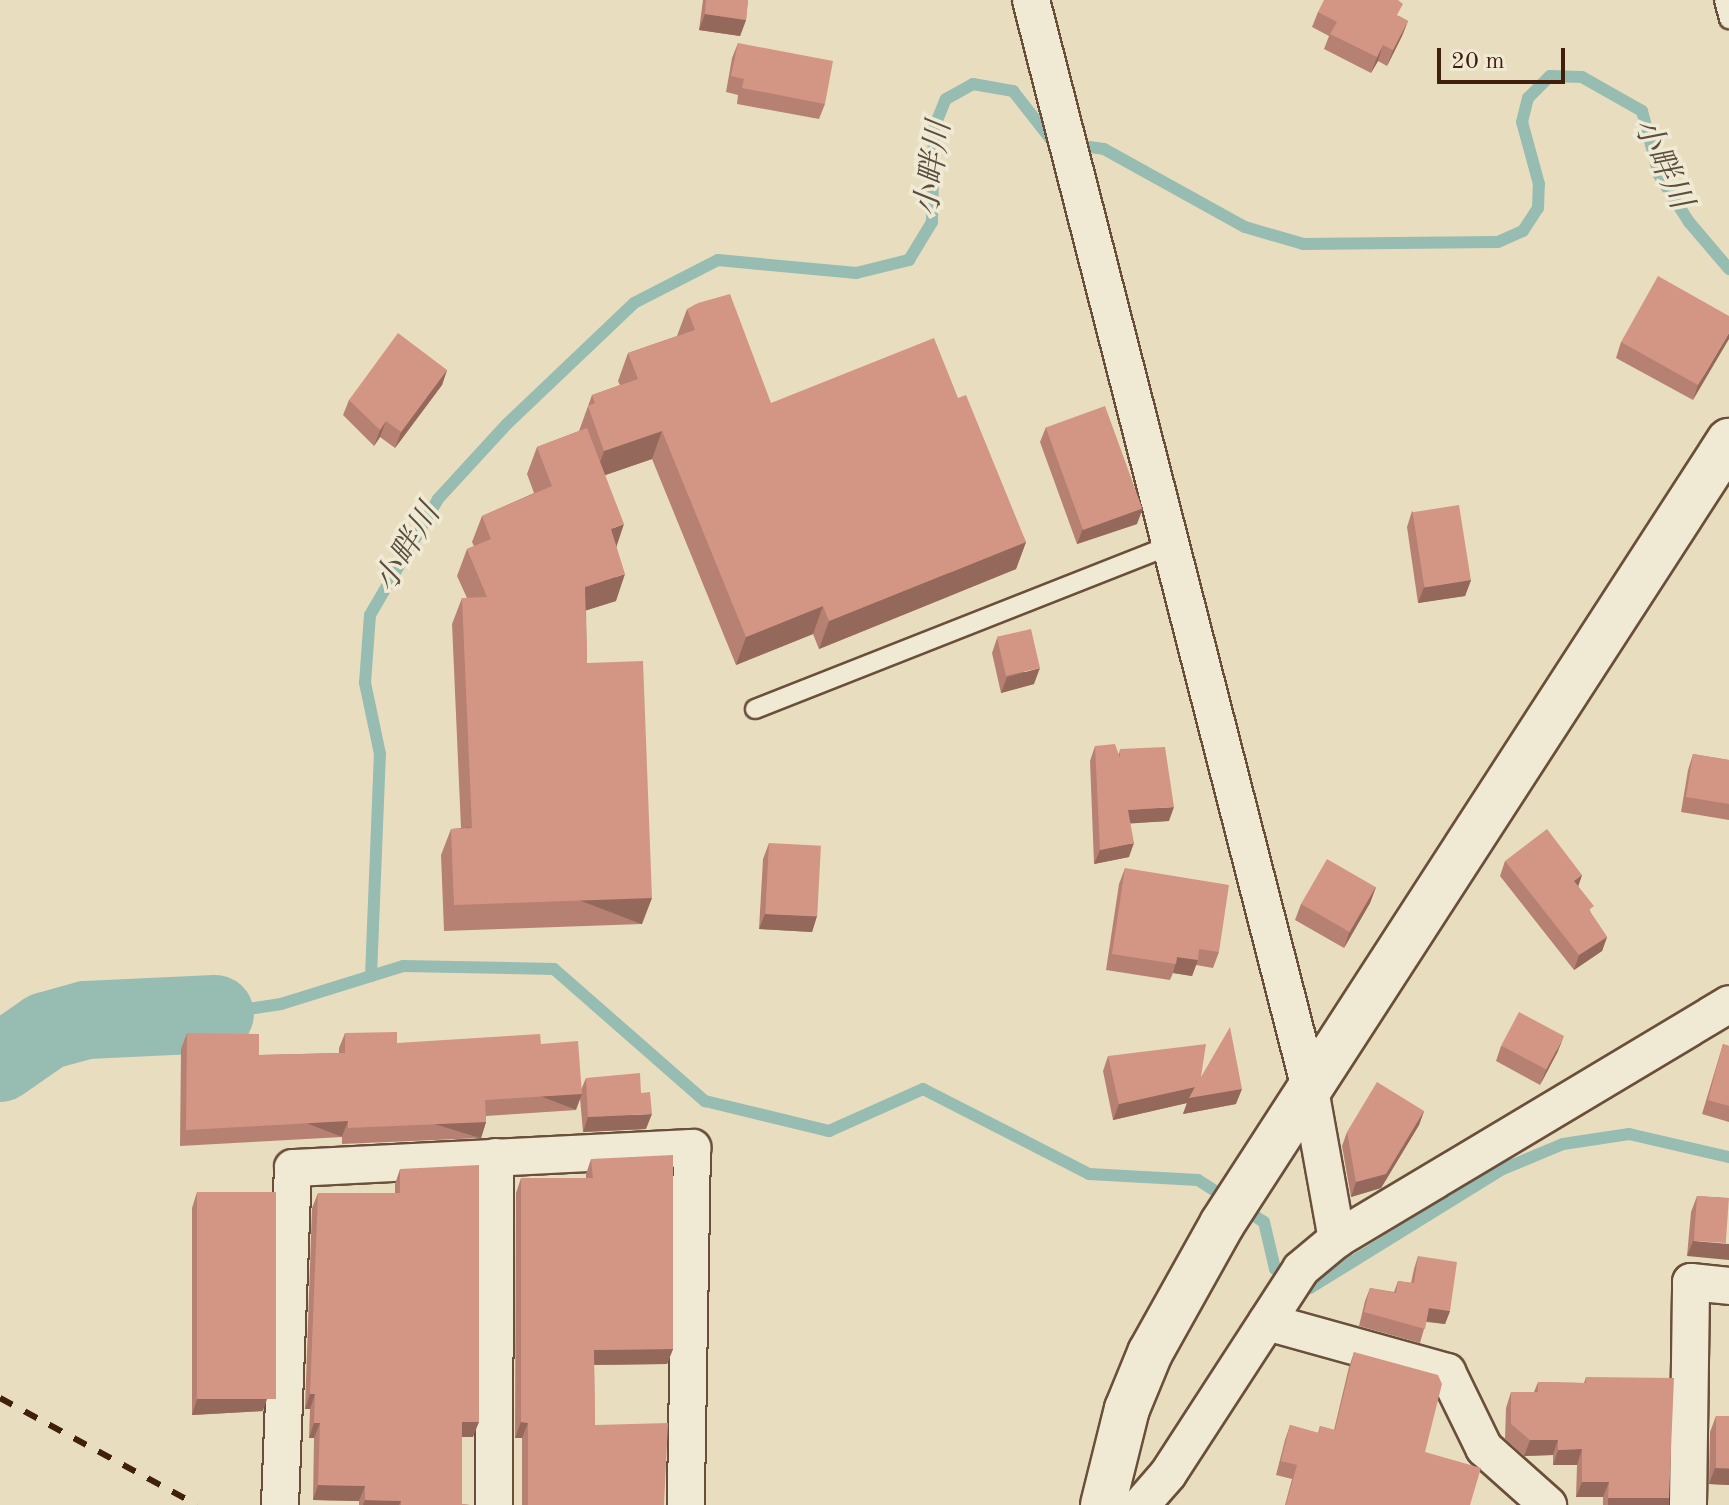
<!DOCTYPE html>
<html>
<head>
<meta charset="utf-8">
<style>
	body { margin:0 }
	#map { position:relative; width:1729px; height:1505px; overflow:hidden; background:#e8debf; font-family:"Old Standard TT","Noto Serif JP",serif }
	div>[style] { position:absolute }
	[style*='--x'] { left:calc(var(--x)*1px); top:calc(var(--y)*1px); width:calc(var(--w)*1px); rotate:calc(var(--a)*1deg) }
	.stream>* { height:12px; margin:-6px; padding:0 6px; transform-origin:6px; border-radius:6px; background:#97bcb2 }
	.river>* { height:78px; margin:-39px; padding:0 39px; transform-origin:39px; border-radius:39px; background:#97bcb2 }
	.roads { filter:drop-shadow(2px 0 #6a4f3a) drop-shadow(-2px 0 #6a4f3a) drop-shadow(0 2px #6a4f3a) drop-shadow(0 -2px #6a4f3a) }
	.service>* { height:18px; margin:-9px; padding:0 9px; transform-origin:9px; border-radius:9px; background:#f0ead5 }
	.minor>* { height:36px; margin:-18px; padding:0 18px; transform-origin:18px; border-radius:18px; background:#f0ead5 }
	.tertiary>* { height:44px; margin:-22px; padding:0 22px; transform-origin:22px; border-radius:22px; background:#f0ead5 }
	.rail>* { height:6px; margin-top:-3px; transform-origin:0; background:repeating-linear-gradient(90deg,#401f0d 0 14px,transparent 0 28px) }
	.wall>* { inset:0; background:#b68172 }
	.shaded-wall>* { inset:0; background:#94695c; transform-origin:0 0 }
	.building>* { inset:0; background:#d49684; transform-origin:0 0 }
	span { translate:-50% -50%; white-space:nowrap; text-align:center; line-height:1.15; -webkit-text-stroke:7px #f0ead5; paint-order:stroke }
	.water-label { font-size:32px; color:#5a4e3f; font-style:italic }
	.scale { position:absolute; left:1437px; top:48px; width:128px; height:36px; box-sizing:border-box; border:4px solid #401f0d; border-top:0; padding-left:10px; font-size:24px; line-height:28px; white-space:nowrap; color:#401f0d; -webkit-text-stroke:6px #f0ead5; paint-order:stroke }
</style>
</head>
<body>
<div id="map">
	<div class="stream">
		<div style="--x:371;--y:976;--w:222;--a:-87.7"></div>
		<div style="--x:380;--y:754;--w:73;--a:-101.9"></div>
		<div style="--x:365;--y:683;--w:68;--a:-85.8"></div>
		<div style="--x:370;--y:615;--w:134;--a:-59.6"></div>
		<div style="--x:438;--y:499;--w:102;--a:-47.4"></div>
		<div style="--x:507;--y:424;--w:175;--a:-43.6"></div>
		<div style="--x:634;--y:303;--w:94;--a:-27.1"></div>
		<div style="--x:718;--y:260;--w:139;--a:5.4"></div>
		<div style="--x:856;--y:273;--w:55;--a:-13.8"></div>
		<div style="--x:909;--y:260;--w:44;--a:-58.8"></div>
		<div style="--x:932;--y:222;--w:94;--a:-88.8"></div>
		<div style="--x:934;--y:128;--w:31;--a:-68"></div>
		<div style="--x:946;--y:99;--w:31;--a:-29"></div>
		<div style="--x:973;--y:84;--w:41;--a:9.9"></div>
		<div style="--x:1013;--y:91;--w:65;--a:51.9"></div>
		<div style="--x:1053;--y:142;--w:51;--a:7.8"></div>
		<div style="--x:1104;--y:149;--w:161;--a:29"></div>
		<div style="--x:1245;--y:227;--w:60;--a:16.3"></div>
		<div style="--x:1303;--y:244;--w:92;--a:-0.6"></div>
		<div style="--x:1395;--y:243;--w:103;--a:-0.6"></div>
		<div style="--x:1498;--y:242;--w:27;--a:-24"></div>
		<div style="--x:1523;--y:231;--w:27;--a:-57"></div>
		<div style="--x:1538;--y:208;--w:24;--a:-88"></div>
		<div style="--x:1539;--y:184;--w:64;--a:-105.3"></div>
		<div style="--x:1522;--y:122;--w:25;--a:-76"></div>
		<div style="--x:1528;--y:98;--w:31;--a:-45"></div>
		<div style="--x:1550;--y:76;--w:32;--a:2"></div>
		<div style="--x:1582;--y:77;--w:69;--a:29.5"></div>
		<div style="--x:1642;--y:111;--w:66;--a:75.1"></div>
		<div style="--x:1659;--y:175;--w:56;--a:57.4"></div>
		<div style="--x:1689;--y:222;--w:62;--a:49.6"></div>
		<div style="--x:215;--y:1014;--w:67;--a:-8.6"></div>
		<div style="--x:281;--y:1004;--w:128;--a:-17.3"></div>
		<div style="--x:403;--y:966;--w:151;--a:1.1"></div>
		<div style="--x:554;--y:969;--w:201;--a:41.2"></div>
		<div style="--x:705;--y:1101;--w:128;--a:13.6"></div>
		<div style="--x:829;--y:1131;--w:103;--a:-24.1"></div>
		<div style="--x:923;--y:1089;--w:186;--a:27.1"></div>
		<div style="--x:1089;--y:1174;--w:109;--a:3.2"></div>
		<div style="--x:1198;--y:1180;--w:78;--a:32.5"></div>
		<div style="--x:1264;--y:1222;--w:48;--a:76.8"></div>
		<div style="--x:1275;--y:1269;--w:40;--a:28"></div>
		<div style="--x:1310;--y:1288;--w:227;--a:-31.7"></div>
		<div style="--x:1503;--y:1169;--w:65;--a:-22.6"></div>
		<div style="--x:1563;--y:1144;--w:67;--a:-8.6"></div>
		<div style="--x:1629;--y:1134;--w:103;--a:13"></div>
	</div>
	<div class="river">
		<div style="--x:0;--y:1063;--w:56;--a:-34.8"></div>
		<div style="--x:46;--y:1031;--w:41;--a:-15.4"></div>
		<div style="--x:86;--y:1020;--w:129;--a:-2.7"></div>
	</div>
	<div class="roads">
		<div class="service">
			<div style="--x:1724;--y:0;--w:20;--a:75"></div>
			<div style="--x:755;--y:709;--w:444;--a:-21.5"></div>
		</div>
		<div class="minor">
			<div style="--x:1031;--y:0;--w:1119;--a:75.62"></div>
			<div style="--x:1309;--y:1084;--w:158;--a:79.8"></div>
			<div style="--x:1267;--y:1322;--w:187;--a:15.5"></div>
			<div style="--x:1447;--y:1372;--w:85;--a:64"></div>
			<div style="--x:1484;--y:1448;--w:86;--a:41.7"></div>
			<div style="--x:280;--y:1505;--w:337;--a:-87.8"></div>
			<div style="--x:293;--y:1168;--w:400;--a:-2.9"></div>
			<div style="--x:692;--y:1148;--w:357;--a:91"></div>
			<div style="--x:494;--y:1505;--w:348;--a:-89.8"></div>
			<div style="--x:1141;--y:1505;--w:41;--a:-48.9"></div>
			<div style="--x:1168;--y:1474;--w:244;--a:-57"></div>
			<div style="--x:1301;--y:1269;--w:47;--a:-39.8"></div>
			<div style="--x:1337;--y:1239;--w:457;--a:-30.9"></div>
			<div style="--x:1688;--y:1505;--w:223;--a:-89.2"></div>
			<div style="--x:1691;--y:1282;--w:38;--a:6"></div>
		</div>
		<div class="tertiary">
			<div style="--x:1103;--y:1505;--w:99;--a:-76"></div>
			<div style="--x:1127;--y:1409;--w:61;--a:-67.7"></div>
			<div style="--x:1150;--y:1353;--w:148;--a:-60.8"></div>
			<div style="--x:1222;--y:1224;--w:933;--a:-57.08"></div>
		</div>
	</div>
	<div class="rail">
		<div style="--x:0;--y:1398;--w:224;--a:28.5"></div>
	</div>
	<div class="wall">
		<div style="clip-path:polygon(703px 0,748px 0,746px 20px,740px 36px,699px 30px)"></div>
		<div style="clip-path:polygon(1318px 12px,1399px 16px,1408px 21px,1402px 36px,1387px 66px,1378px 61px,1371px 73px,1324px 49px,1329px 36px,1312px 27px)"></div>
		<div style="clip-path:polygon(738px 43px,825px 104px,819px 119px,737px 104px,738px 95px,726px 92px,732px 58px)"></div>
		<div style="clip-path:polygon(687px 309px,771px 403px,958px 398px,1026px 542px,1016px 569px,819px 649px,813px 634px,736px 665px,652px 459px,605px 475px,616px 546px,616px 601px,586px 610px,587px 663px,642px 924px,444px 931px,441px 855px,451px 829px,461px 828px,452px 624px,462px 598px,467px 598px,457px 576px,467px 549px,474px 546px,472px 542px,482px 516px,534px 493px,527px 474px,537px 447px,579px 431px,592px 395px,620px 385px,618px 381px,628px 353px,677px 336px)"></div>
		<div style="clip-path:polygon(1729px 316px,1693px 400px,1616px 358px,1621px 342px)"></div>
		<div style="clip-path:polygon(447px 370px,442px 385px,395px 448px,380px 437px,374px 446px,343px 415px,349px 400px)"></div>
		<div style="clip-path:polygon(1046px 427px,1137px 524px,1077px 544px,1040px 442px)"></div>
		<div style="clip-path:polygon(1412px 511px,1471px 580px,1465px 596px,1418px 603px,1407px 527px)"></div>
		<div style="clip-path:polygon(997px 638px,1034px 684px,1001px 693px,992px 653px)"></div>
		<div style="clip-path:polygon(1095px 746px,1119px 754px,1120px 749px,1169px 821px,1130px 823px,1129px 857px,1094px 864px,1090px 761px)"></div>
		<div style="clip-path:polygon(1693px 754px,1729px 760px,1729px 820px,1681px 812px,1688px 770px)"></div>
		<div style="clip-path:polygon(769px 843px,817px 916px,812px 932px,759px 929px,763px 859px)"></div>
		<div style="clip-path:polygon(1505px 861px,1582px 875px,1578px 886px,1591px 913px,1607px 937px,1602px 951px,1574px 970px,1500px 876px)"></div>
		<div style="clip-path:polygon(1125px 868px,1219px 952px,1213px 968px,1196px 965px,1192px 976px,1173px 973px,1170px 980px,1106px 970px,1119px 884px)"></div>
		<div style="clip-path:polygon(1376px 887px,1370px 903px,1344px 948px,1295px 920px,1301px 904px)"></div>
		<div style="clip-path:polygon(187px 1033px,259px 1055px,339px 1053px,339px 1048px,345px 1033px,397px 1043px,541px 1044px,581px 1090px,586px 1078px,646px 1129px,583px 1132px,580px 1098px,576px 1110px,486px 1116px,486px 1122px,481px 1138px,342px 1144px,342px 1137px,180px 1146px,181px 1049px)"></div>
		<div style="clip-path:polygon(1723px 1044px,1729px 1046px,1729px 1122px,1702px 1114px)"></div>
		<div style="clip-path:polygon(1501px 1046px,1558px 1051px,1540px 1085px,1496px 1061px)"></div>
		<div style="clip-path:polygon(1108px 1056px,1201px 1077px,1236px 1104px,1183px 1114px,1187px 1103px,1113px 1120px,1103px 1071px)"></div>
		<div style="clip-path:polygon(1424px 1111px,1419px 1125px,1381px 1188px,1351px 1197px,1342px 1146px,1347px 1132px)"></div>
		<div style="clip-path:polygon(591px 1159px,673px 1349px,667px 1364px,594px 1365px,595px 1425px,664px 1505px,522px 1505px,522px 1438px,515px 1438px,516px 1193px,521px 1178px,586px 1178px,586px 1174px)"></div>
		<div style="clip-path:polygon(400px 1169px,473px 1437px,462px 1437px,462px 1504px,470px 1505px,359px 1505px,359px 1501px,313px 1500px,314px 1438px,309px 1438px,310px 1409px,305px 1409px,312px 1208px,318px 1193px,395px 1193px,395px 1184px)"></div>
		<div style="clip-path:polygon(197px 1192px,263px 1411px,192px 1415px,192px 1208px)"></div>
		<div style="clip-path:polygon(1697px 1196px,1729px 1198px,1687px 1256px,1691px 1212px)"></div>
		<div style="clip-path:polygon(1418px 1256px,1450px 1311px,1445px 1324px,1426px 1322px,1420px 1343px,1359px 1326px,1365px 1301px,1370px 1288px,1394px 1292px,1398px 1281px,1411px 1283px,1414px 1269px)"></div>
		<div style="clip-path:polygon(1354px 1352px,1425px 1452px,1470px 1505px,1285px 1505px,1292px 1479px,1276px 1475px,1285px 1440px,1290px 1425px,1318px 1433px,1320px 1426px,1334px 1430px,1349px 1367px)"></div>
		<div style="clip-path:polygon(1586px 1377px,1669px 1498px,1666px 1505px,1603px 1505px,1603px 1497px,1576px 1497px,1577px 1465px,1553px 1465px,1553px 1455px,1524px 1456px,1505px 1439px,1506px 1408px,1511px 1392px,1534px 1392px,1538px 1382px,1584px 1383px)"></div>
		<div style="clip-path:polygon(1716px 1416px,1729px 1416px,1729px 1485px,1709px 1484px,1710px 1432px)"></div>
	</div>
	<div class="shaded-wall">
		<div style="clip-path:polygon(705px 14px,746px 20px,740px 36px,699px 30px)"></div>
		<div style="clip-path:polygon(1408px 21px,1402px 36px,1387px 66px,1393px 50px)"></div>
		<div style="clip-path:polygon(1383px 45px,1378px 61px,1371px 73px,1377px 57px)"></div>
		<div style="clip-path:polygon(1729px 333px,1729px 339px,1693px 400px,1698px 385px)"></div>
		<div style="clip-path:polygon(447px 370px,442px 385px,395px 448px,401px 432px)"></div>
		<div style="clip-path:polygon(386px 421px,380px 437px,374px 446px,380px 430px)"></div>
		<div style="clip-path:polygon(662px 431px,652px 459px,594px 479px,604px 451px)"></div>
		<div style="clip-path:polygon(1143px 508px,1137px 524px,1077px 544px,1083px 528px)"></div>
		<div style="clip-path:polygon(624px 524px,615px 551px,611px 529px)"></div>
		<div style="clip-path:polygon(1026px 542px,1016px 569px,819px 649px,829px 621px)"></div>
		<div style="clip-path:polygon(625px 574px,616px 601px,575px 614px,585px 587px)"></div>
		<div style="clip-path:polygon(1471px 580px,1465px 596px,1418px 603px,1424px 587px)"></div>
		<div style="clip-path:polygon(823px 606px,813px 634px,736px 665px,746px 637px)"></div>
		<div style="clip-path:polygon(1040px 668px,1034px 684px,1001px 693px,1007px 677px)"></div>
		<div style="clip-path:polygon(1174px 807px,1169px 821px,1123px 824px,1128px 810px)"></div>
		<div style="clip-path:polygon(1134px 843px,1129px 857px,1094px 864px,1100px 850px)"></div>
		<div style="clip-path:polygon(1582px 875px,1577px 890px,1574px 881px)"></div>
		<div style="clip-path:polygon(1376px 887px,1370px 903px,1344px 948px,1349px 933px)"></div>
		<div style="left:652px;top:898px;width:28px;height:198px;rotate:111deg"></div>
		<div style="clip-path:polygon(765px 914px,817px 916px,812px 932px,759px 929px)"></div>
		<div style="clip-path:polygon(1607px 937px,1602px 951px,1574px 970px,1579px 955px)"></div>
		<div style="clip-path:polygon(1177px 957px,1198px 960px,1192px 976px,1173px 973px)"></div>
		<div style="clip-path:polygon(1564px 1036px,1558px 1051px,1540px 1085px,1546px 1070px)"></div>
		<div style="clip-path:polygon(1195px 1087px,1242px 1089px,1236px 1104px,1183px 1114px,1187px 1103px,1113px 1120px,1119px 1104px)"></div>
		<div style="left:582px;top:1094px;width:17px;height:97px;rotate:111deg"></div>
		<div style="clip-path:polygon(1424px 1111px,1419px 1125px,1381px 1188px,1351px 1197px,1356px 1182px)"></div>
		<div style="clip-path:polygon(652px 1114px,646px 1129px,583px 1132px,588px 1117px)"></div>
		<div style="left:348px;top:1121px;width:17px;height:162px;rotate:111deg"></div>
		<div style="left:486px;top:1122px;width:17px;height:138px;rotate:107deg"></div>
		<div style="clip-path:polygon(1693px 1241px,1729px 1244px,1729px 1260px,1687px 1256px)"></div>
		<div style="clip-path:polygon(1429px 1308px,1450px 1311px,1445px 1324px,1424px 1321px)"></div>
		<div style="clip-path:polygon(673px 1349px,667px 1364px,588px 1365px,594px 1350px)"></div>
		<div style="clip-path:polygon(310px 1394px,315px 1394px,310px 1409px,305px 1409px)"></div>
		<div style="clip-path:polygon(268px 1396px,263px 1411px,192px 1415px,197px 1399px)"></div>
		<div style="clip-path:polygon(462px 1422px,479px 1422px,473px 1437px,456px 1437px)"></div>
		<div style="clip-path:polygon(521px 1422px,528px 1423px,522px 1438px,515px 1438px)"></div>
		<div style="clip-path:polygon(314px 1423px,320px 1423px,314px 1438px,309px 1438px)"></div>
		<div style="clip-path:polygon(1530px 1440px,1558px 1440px,1553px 1455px,1524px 1456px)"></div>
		<div style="clip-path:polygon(1582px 1449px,1577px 1465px,1553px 1465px,1558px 1450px)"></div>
		<div style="clip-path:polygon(1715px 1468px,1729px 1469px,1729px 1485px,1709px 1484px)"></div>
		<div style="clip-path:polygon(1582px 1482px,1609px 1482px,1603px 1497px,1576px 1497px)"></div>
		<div style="clip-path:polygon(318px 1485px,365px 1486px,359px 1501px,313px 1500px)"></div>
		<div style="left:1608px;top:1498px;width:61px;height:7px"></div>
		<div style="clip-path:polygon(365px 1500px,401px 1501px,399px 1505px,363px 1505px)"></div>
	</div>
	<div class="building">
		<div style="clip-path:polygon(706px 0,748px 0,746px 20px,705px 14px)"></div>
		<div style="clip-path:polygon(1324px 0,1398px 0,1403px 4px,1397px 15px,1408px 21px,1393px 50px,1383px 45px,1377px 57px,1330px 34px,1337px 22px,1318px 12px)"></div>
		<div style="clip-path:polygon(738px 43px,833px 61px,825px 104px,742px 88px,744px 79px,731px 76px)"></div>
		<div style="clip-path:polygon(1658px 276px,1729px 316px,1729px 333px,1698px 385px,1621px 342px)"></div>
		<div style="clip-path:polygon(730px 294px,771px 403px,934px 338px,958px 398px,966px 395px,1026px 542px,829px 621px,823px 606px,746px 637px,662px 431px,604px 451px,588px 406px,595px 403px,592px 395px,638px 379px,628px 353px,695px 330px,687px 309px,698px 303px)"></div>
		<div style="clip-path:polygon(398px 333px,447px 370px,401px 432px,386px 421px,380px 430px,349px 400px)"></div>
		<div style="left:1105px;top:406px;width:109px;height:63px;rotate:70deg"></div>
		<div style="clip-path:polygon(587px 428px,624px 524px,611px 529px,625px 574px,585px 587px,587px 663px,643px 661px,652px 898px,454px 905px,451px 829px,472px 828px,462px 598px,487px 597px,467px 549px,491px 539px,482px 516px,552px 486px,537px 447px)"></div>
		<div style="left:1459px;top:505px;width:76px;height:47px;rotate:81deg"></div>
		<div style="left:1031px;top:629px;width:40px;height:35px;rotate:77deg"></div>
		<div style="clip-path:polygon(1115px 744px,1120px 758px,1120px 749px,1165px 747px,1174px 807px,1128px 810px,1134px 843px,1100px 850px,1095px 746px)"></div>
		<div style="clip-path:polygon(1693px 754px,1729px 760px,1729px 804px,1686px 797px)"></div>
		<div style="clip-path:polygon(1547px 829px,1582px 875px,1574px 881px,1594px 906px,1589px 910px,1607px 937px,1579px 955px,1505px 861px)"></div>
		<div style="left:769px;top:843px;width:52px;height:71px;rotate:3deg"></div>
		<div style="left:1327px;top:859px;width:56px;height:52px;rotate:30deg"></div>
		<div style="clip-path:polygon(1125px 868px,1229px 885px,1219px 952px,1199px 949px,1198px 960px,1177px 957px,1176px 964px,1112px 954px)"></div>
		<div style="left:1519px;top:1012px;width:51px;height:38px;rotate:28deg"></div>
		<div style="clip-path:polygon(1230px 1027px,1242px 1089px,1189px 1098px,1195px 1087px,1119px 1104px,1108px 1056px,1206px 1044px,1201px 1077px)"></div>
		<div style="clip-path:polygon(397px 1032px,397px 1043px,540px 1034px,541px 1044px,578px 1041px,582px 1094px,485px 1100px,486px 1122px,348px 1128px,348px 1121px,186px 1130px,187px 1033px,259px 1034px,259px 1055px,345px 1053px,345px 1033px)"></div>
		<div style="clip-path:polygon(1723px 1044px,1729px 1046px,1729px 1106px,1708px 1100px)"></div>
		<div style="clip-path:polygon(640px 1073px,641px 1093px,650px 1092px,652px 1114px,588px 1117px,586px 1078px)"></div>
		<div style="clip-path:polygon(1377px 1082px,1424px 1111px,1386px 1174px,1356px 1182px,1347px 1132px)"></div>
		<div style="clip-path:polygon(673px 1155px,673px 1349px,594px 1350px,595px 1425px,668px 1423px,664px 1505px,528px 1505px,528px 1423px,521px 1422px,521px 1178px,593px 1178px,591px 1159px)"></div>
		<div style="clip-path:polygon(479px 1165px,479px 1422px,462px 1422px,462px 1504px,470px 1505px,401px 1505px,401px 1501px,365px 1500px,365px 1486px,318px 1485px,320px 1423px,314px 1423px,315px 1394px,310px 1394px,318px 1193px,400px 1193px,400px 1169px)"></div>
		<div style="left:197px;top:1192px;width:79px;height:207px"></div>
		<div style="left:1697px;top:1196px;width:32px;height:45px;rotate:4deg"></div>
		<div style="clip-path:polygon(1418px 1256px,1457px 1262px,1450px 1311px,1429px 1308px,1425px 1329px,1364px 1312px,1370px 1288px,1396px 1293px,1398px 1281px,1414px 1283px)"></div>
		<div style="clip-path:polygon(1354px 1352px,1438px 1375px,1442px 1384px,1425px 1452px,1481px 1468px,1470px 1505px,1286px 1505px,1297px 1465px,1281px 1461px,1290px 1425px,1319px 1433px,1320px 1426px,1335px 1430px)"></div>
		<div style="clip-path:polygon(1586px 1377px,1674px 1378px,1669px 1498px,1608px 1498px,1609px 1482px,1582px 1482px,1582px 1449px,1558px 1450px,1558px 1440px,1530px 1440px,1511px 1424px,1511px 1392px,1538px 1392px,1538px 1382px,1586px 1383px)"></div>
		<div style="left:1716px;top:1416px;width:13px;height:52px"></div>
	</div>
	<div class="water-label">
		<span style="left:1661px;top:164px;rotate:65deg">小畔川</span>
		<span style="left:935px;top:169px;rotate:-82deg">小畔川</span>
		<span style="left:409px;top:549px;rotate:-59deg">小畔川</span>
	</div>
	<div class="scale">20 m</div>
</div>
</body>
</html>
